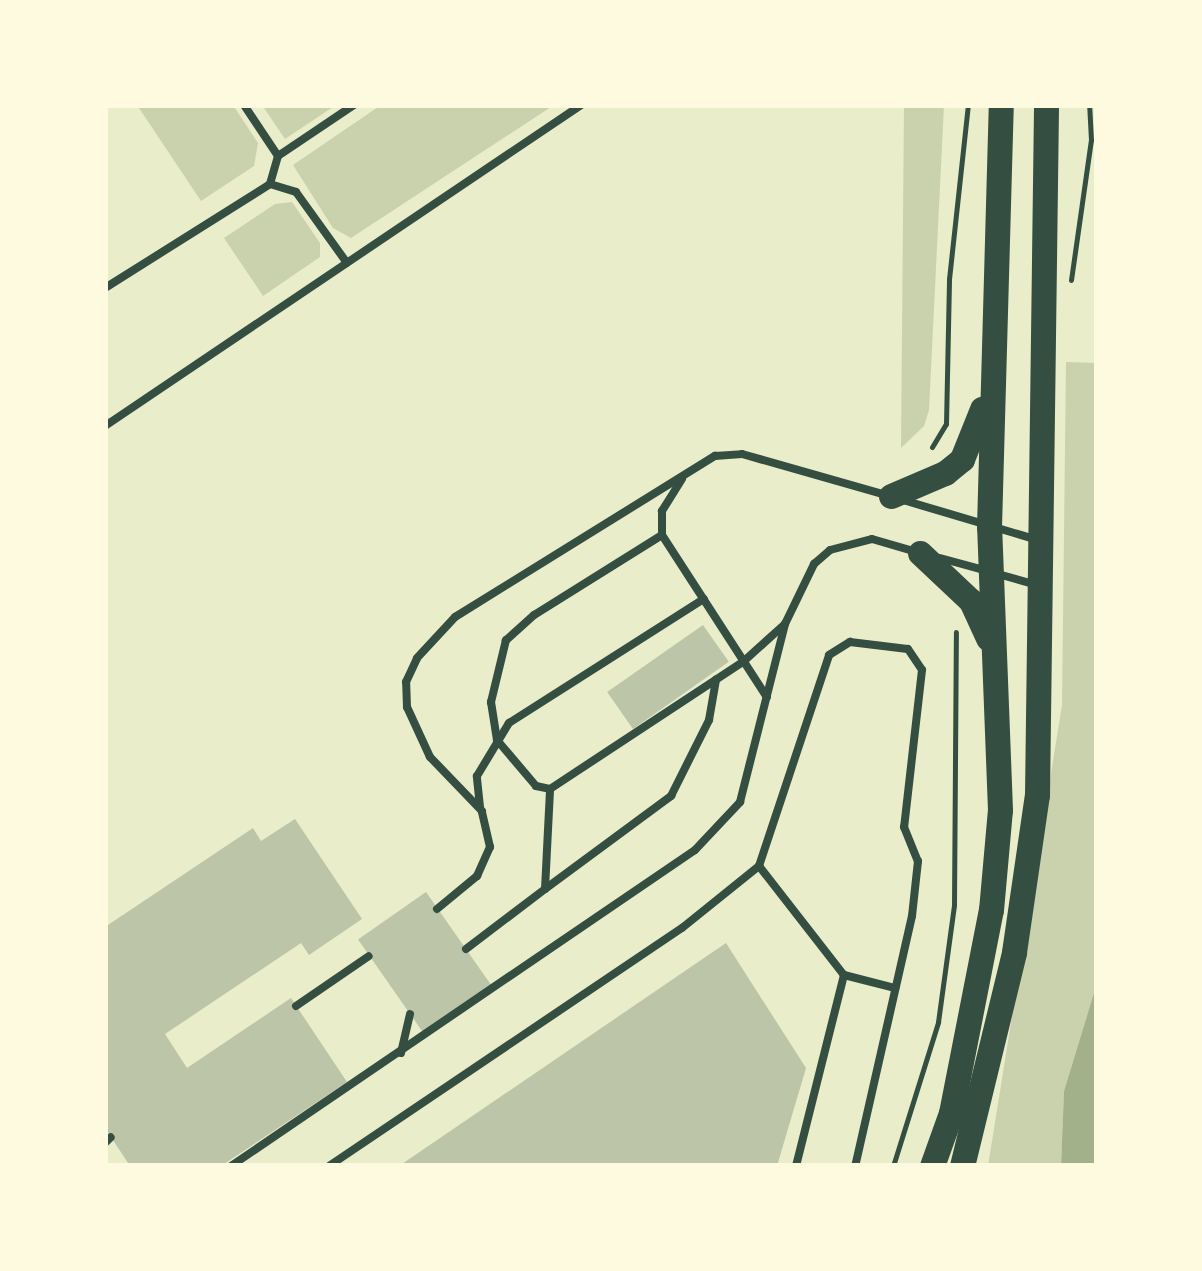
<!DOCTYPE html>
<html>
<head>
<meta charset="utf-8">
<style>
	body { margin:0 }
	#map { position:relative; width:1202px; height:1271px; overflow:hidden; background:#e9edc9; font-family:"Source Sans 3",sans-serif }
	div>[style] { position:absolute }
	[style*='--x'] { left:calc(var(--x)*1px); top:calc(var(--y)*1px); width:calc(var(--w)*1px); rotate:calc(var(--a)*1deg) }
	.green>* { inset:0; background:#cad2ad }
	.water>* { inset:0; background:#a3b18a }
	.building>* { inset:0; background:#bcc5a7; transform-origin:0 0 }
	.path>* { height:5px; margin:-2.5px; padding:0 2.5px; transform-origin:2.5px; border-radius:2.5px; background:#344e41 }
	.service>* { height:8px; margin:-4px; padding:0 4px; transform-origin:4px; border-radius:4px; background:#344e41 }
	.primary>* { height:25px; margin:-12.5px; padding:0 12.5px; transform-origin:12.5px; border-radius:12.5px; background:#344e41 }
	span { translate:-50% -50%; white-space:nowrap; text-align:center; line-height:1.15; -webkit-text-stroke:8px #fefae0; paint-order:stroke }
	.frame { position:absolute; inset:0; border:108px solid #fefae0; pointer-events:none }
</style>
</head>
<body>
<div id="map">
	<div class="green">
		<div style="clip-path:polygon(137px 105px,233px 105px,258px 143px,254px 166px,201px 201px)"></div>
		<div style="clip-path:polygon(262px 105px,336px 105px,285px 139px)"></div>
		<div style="clip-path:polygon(381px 105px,554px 105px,351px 238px,333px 228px,293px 165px)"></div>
		<div style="clip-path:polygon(904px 105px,944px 105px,929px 410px,924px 426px,901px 448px)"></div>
		<div style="clip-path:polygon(292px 202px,320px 243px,320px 257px,263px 296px,224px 238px,275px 204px)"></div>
		<div style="clip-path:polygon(1066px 362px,1097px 363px,1097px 983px,1064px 1091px,1061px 1166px,988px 1166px,1062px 705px)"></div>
	</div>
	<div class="water">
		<div style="clip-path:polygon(1097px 983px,1097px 1166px,1061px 1166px,1064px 1091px)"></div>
	</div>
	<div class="building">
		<div style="left:703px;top:625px;width:45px;height:117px;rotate:55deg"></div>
		<div style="clip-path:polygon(295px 819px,362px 919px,309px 955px,301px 943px,165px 1034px,187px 1068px,291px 998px,347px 1082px,221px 1166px,130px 1166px,105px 1128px,105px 927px,253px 828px,261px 841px)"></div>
		<div style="left:426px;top:892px;width:119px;height:83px;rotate:55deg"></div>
		<div style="clip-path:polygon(726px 943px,806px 1068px,777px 1166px,399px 1166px)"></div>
	</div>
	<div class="path">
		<div style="--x:1071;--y:280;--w:141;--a:-81.9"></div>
		<div style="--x:1091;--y:140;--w:35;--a:-93"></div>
		<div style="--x:932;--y:447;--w:27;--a:-59"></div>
		<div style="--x:946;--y:424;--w:145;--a:-88.8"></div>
		<div style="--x:949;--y:279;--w:175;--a:-83.8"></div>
		<div style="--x:893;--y:1166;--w:151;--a:-72.6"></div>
		<div style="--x:938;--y:1022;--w:118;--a:-82.2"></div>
		<div style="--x:954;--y:905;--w:273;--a:-89.6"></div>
	</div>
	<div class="service">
		<div style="--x:244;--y:105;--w:61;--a:56.3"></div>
		<div style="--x:278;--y:156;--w:92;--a:-33.9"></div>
		<div style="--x:278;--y:156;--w:29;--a:106"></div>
		<div style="--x:270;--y:184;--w:27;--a:17"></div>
		<div style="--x:296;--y:192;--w:87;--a:54.3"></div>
		<div style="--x:105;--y:288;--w:195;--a:-32.2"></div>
		<div style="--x:105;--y:426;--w:574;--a:-33.99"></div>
		<div style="--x:682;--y:479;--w:38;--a:122"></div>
		<div style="--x:662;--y:511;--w:24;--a:90"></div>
		<div style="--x:662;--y:535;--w:193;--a:57.1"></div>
		<div style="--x:903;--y:500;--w:141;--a:16.5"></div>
		<div style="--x:662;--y:535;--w:151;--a:148"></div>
		<div style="--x:534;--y:615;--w:38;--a:138"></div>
		<div style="--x:506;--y:640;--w:64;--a:103.6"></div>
		<div style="--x:491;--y:702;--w:38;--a:81"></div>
		<div style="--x:497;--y:740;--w:60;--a:49.7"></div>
		<div style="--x:536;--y:786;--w:14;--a:12"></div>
		<div style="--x:550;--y:789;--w:232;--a:-33.4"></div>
		<div style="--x:744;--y:661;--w:55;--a:-42.1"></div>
		<div style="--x:940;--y:558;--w:46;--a:15.3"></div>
		<div style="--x:998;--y:574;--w:41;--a:15.8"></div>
		<div style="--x:480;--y:807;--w:31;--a:-96"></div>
		<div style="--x:477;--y:776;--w:62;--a:-58.9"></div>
		<div style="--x:509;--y:723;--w:231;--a:-32.5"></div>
		<div style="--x:759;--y:866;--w:138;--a:52.1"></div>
		<div style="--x:844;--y:975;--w:53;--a:14.3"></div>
		<div style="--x:545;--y:889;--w:157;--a:-36.4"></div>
		<div style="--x:671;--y:796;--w:85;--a:-63.4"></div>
		<div style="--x:709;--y:720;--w:41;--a:-80.1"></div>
		<div style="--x:437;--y:909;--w:52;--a:-39.5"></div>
		<div style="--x:477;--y:876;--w:32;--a:-66"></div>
		<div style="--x:490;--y:847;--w:37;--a:-103"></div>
		<div style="--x:482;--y:811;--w:75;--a:-133.9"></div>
		<div style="--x:430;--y:757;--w:55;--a:-114.7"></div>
		<div style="--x:407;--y:707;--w:25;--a:-92"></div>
		<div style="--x:406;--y:682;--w:26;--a:-65"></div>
		<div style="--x:417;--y:658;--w:56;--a:-47.2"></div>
		<div style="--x:455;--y:617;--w:306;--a:-31.8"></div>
		<div style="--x:715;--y:456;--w:27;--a:-4"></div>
		<div style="--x:742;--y:454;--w:153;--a:15.9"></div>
		<div style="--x:466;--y:949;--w:99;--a:-37.2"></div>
		<div style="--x:545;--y:889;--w:100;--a:-87.1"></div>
		<div style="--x:296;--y:1006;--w:88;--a:-34.4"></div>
		<div style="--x:401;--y:1053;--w:40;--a:-77"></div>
		<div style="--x:105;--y:1143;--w:8;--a:-45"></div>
		<div style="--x:231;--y:1166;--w:561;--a:-34.26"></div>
		<div style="--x:695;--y:850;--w:66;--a:-46.8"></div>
		<div style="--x:740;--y:802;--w:184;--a:-75.8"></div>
		<div style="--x:785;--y:624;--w:67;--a:-64.2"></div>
		<div style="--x:814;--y:564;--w:21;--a:-41"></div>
		<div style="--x:830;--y:550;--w:43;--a:-14.7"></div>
		<div style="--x:872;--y:539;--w:47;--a:16.1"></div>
		<div style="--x:329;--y:1166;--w:426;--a:-34"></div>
		<div style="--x:682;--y:928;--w:99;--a:-38.8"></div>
		<div style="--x:759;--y:866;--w:222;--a:-71.6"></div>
		<div style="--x:829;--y:655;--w:25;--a:-32"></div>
		<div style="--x:850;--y:642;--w:58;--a:6.9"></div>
		<div style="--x:908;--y:649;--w:25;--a:56"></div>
		<div style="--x:922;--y:670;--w:158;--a:96.5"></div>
		<div style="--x:904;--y:827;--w:37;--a:68"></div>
		<div style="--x:918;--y:861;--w:55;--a:96.2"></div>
		<div style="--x:912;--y:916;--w:256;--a:102.8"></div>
		<div style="--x:796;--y:1166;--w:197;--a:-75.9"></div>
	</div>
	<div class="primary">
		<div style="--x:891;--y:496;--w:59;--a:-23.1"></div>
		<div style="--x:945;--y:473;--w:22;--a:-39"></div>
		<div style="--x:962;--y:459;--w:54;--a:-68.2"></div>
		<div style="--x:920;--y:553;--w:70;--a:43.3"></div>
		<div style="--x:971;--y:601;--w:41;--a:65.3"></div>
		<div style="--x:932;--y:1166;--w:56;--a:-70.3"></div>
		<div style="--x:951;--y:1113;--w:207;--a:-78.9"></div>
		<div style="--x:991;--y:910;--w:100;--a:-84.9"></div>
		<div style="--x:1000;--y:810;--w:283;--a:-92.2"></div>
		<div style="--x:989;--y:527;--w:422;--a:-88.4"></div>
		<div style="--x:962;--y:1166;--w:220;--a:-76.3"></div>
		<div style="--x:1014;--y:952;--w:159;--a:-81.7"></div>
		<div style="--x:1037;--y:795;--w:690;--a:-89.25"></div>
	</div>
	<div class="frame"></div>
</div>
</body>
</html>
